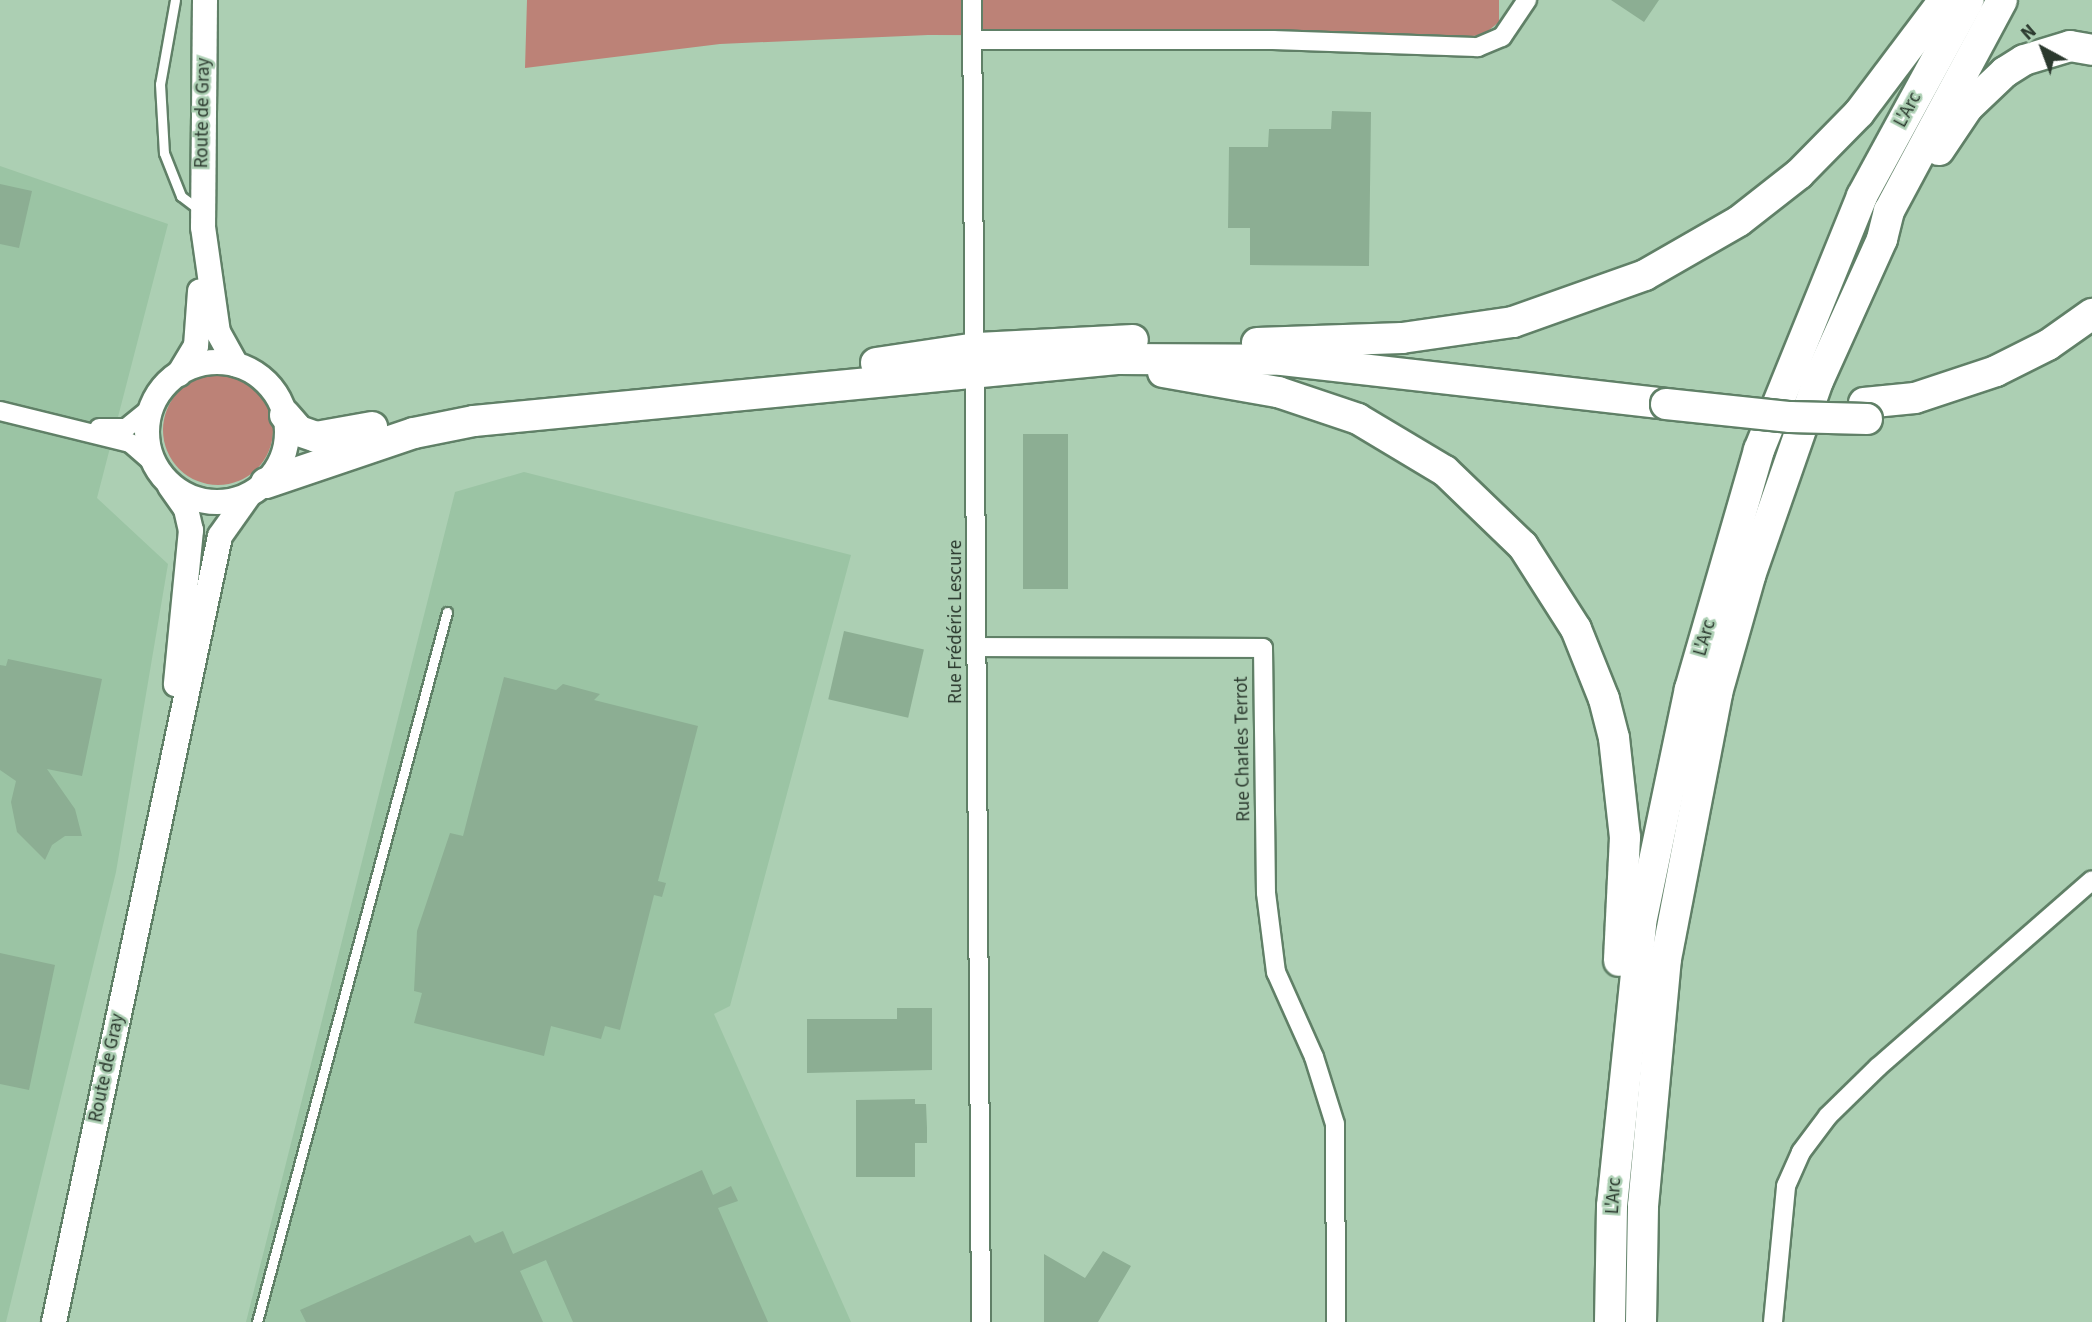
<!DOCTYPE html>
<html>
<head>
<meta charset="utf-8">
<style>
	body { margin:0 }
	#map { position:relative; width:2092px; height:1322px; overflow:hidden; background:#accfb3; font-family:"Source Sans 3",sans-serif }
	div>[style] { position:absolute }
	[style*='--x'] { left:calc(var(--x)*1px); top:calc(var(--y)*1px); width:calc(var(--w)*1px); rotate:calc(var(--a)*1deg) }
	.built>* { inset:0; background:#9bc4a4 }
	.green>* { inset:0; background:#bc8277 }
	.round { border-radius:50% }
	.building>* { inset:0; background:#8cae93; transform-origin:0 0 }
	.roads { filter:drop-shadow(2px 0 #608067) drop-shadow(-2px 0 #608067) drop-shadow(0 2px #608067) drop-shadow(0 -2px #608067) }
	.service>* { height:9px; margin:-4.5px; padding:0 4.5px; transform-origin:4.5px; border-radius:4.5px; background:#fff }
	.minor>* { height:18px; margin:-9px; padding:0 9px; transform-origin:9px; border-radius:9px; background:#fff }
	.secondary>* { height:24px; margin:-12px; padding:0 12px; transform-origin:12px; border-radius:12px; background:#fff }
	.secondary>.ring { margin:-12px; padding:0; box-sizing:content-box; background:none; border:24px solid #fff; border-radius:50% }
	.trunk>* { height:30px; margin:-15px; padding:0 15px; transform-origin:15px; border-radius:15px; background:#fff }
	.bridges { filter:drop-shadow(2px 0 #608067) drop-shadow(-2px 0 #608067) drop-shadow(0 2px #608067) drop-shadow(0 -2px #608067) }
	.trunk-bridge>* { height:30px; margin:-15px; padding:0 15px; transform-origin:15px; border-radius:15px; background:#fff }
	span { translate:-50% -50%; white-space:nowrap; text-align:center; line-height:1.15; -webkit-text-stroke:5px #accfb3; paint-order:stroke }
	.street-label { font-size:19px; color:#2b392e }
	.north { position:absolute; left:2008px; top:14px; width:70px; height:70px; -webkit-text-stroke:5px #accfb3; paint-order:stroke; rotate:319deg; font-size:19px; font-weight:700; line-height:28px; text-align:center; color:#2b392e }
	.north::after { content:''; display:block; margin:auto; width:24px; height:32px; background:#2b392e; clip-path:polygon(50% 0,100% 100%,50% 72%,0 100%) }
</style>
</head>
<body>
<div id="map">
	<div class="built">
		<div style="clip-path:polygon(0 166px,168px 224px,97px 498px,168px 564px,116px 872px,6px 1322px,0 1322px)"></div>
		<div style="clip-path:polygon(524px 472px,851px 555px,730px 1006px,714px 1014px,851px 1322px,246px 1322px,455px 492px)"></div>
	</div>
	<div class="green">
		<div style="clip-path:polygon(527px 0,1499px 0,1499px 22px,1483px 35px,1461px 37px,928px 35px,720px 44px,525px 68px)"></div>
		<div class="round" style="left:163px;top:375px;width:110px;height:110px"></div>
	</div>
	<div class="building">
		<div style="clip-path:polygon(1611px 0,1659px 0,1644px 22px)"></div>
		<div style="clip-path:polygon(1332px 111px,1371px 112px,1369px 266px,1250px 265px,1250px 228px,1228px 228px,1229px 147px,1268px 147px,1269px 129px,1331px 129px)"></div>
		<div style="clip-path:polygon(0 184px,32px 191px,19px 248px,0 244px)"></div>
		<div style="left:1023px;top:434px;width:45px;height:155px"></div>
		<div style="left:844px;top:631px;width:82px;height:70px;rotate:13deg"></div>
		<div style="clip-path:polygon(8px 659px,102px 679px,82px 776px,47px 769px,75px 809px,82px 836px,65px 836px,52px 845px,45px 860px,17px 832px,11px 802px,16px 781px,0 770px,0 665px,6px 666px)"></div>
		<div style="clip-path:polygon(504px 677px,556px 690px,563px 684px,600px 694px,594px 700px,698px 726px,658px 881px,666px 883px,662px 897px,654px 895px,620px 1030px,605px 1026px,601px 1039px,551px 1026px,544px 1056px,414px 1023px,422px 993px,414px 991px,417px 931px,450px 833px,463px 836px)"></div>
		<div style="clip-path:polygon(0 953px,55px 965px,29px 1090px,0 1084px)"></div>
		<div style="clip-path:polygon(897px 1008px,932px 1008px,932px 1070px,807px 1073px,807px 1019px,897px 1019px)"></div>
		<div style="clip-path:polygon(915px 1099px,915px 1104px,926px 1104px,927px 1128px,927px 1143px,915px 1143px,915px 1177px,856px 1177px,856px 1100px)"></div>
		<div style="clip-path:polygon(702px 1170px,713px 1195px,731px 1186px,738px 1201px,718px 1208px,768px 1322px,573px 1322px,546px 1260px,520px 1271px,543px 1322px,306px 1322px,300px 1310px,470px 1235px,475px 1243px,503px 1231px,513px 1254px)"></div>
		<div style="clip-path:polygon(1103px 1251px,1131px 1266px,1098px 1322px,1044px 1322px,1044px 1254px,1085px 1278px)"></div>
	</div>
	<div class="roads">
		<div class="service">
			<div style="--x:175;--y:0;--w:85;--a:100.1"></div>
			<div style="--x:160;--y:84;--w:69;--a:86.7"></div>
			<div style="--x:164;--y:153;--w:46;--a:68.4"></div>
			<div style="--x:181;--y:196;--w:21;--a:37"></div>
			<div style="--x:257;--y:1322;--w:735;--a:-75.02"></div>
		</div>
		<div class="minor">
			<div style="--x:972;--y:0;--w:1322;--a:89.61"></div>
			<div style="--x:972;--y:40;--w:301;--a:0"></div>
			<div style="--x:1273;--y:40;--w:205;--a:2"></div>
			<div style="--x:1478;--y:47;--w:26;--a:-23"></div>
			<div style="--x:1502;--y:37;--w:45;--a:-56"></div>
			<div style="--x:0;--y:411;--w:134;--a:13.8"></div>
			<div style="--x:130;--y:443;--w:32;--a:41"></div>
			<div style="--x:99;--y:428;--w:27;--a:0"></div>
			<div style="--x:126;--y:428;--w:33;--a:-39"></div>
			<div style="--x:977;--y:647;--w:286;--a:0.2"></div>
			<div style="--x:1263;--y:648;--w:245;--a:89.3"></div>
			<div style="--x:1266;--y:893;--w:80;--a:82.8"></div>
			<div style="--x:1276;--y:972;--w:93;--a:65.9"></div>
			<div style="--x:1314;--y:1057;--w:70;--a:72.6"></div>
			<div style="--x:1335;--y:1124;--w:198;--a:89.7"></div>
			<div style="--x:1773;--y:1322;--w:137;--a:-84.5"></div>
			<div style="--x:1786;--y:1186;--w:37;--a:-66"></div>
			<div style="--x:1801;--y:1152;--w:45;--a:-53.1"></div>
			<div style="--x:1828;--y:1116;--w:70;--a:-44.4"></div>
			<div style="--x:1878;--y:1067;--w:284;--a:-41.1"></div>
		</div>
		<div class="secondary">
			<div style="--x:205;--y:0;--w:227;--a:90.5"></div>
			<div style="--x:203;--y:227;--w:106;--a:81.9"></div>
			<div style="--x:218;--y:332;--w:37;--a:61"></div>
			<div class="ring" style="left:147px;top:362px;width:116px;height:116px"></div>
			<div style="--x:179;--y:374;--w:33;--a:-59"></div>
			<div style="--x:196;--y:346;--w:55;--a:-85.8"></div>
			<div style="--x:170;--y:486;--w:28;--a:55"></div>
			<div style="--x:186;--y:509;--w:22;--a:77"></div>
			<div style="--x:191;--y:530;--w:155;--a:95.6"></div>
			<div style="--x:54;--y:1322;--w:803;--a:-78.07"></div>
			<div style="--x:220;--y:536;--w:50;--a:-54.7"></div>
		</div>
		<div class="trunk">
			<div style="--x:1939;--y:150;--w:52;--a:-56"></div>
			<div style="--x:1968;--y:107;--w:51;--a:-43.4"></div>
			<div style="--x:2005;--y:72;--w:22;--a:-32"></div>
			<div style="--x:2024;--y:60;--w:48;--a:-16.9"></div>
			<div style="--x:2070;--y:46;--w:22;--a:10"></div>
			<div style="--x:1257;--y:343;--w:145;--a:-2"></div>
			<div style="--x:1402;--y:338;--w:112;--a:-8.2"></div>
			<div style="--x:1513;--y:322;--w:140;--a:-19.6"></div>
			<div style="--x:1645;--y:275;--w:108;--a:-29.9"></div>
			<div style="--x:1739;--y:221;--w:76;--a:-38.1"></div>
			<div style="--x:1799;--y:174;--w:86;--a:-45.5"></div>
			<div style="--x:1859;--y:113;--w:141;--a:-53"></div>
			<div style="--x:876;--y:363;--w:103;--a:-8.4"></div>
			<div style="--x:978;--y:348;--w:155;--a:-3"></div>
			<div style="--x:1163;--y:372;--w:117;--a:9.9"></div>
			<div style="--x:1278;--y:392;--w:84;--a:18.6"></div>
			<div style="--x:1358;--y:419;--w:101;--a:30.9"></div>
			<div style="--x:1445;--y:471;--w:108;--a:43.9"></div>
			<div style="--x:1523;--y:546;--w:98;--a:57.4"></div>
			<div style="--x:1576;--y:629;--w:75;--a:68.2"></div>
			<div style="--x:1604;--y:699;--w:40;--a:75.6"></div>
			<div style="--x:1614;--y:738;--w:100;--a:83.7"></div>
			<div style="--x:1625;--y:837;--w:124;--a:92.8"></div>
			<div style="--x:1864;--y:403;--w:51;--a:-5.6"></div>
			<div style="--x:1915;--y:398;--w:85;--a:-18.4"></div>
			<div style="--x:1996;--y:371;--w:58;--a:-26.6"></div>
			<div style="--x:2048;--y:345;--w:54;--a:-35.2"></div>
			<div style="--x:285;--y:415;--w:21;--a:49"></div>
			<div style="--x:299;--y:431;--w:18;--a:19"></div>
			<div style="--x:316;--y:437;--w:57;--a:-10.1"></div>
			<div style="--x:266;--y:483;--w:156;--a:-18.7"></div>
			<div style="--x:414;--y:433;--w:61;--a:-11.3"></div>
			<div style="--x:474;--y:421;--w:646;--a:-5.51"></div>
			<div style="--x:1117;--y:359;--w:165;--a:0.3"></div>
			<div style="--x:1282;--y:360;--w:387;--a:6.5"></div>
			<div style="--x:1610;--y:1322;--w:116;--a:-89"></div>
			<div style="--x:1612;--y:1206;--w:284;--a:-84.1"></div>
			<div style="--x:1641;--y:923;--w:239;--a:-78.2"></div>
			<div style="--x:1690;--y:689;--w:249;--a:-73.9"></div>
			<div style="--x:1759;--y:450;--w:274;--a:-67.9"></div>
			<div style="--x:1862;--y:196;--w:223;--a:-61.4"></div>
			<div style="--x:1641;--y:1322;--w:116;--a:-89"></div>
			<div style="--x:1643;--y:1206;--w:248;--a:-84.7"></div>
			<div style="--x:1666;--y:959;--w:271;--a:-79.1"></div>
			<div style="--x:1717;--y:693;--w:122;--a:-74.2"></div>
			<div style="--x:1750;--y:576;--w:207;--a:-70.8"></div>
			<div style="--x:1818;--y:381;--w:156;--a:-65.7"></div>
			<div style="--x:1882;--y:239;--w:29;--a:-76"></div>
			<div style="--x:1889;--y:211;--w:239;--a:-61.8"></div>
		</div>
	</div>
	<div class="bridges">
		<div class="trunk-bridge">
			<div style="--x:1666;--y:404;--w:125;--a:6"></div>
			<div style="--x:1790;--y:417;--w:77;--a:1.5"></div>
		</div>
	</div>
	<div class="street-label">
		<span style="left:1908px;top:110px;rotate:-62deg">L'Arc</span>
		<span style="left:203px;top:113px;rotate:-89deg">Route de Gray</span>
		<span style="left:956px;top:622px;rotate:-90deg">Rue Frédéric Lescure</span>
		<span style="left:1705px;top:638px;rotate:-74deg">L'Arc</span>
		<span style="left:1243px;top:749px;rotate:-91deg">Rue Charles Terrot</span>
		<span style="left:107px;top:1068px;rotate:-78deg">Route de Gray</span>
		<span style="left:1614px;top:1196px;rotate:-86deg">L'Arc</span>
	</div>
	<div class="north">N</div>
</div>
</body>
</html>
